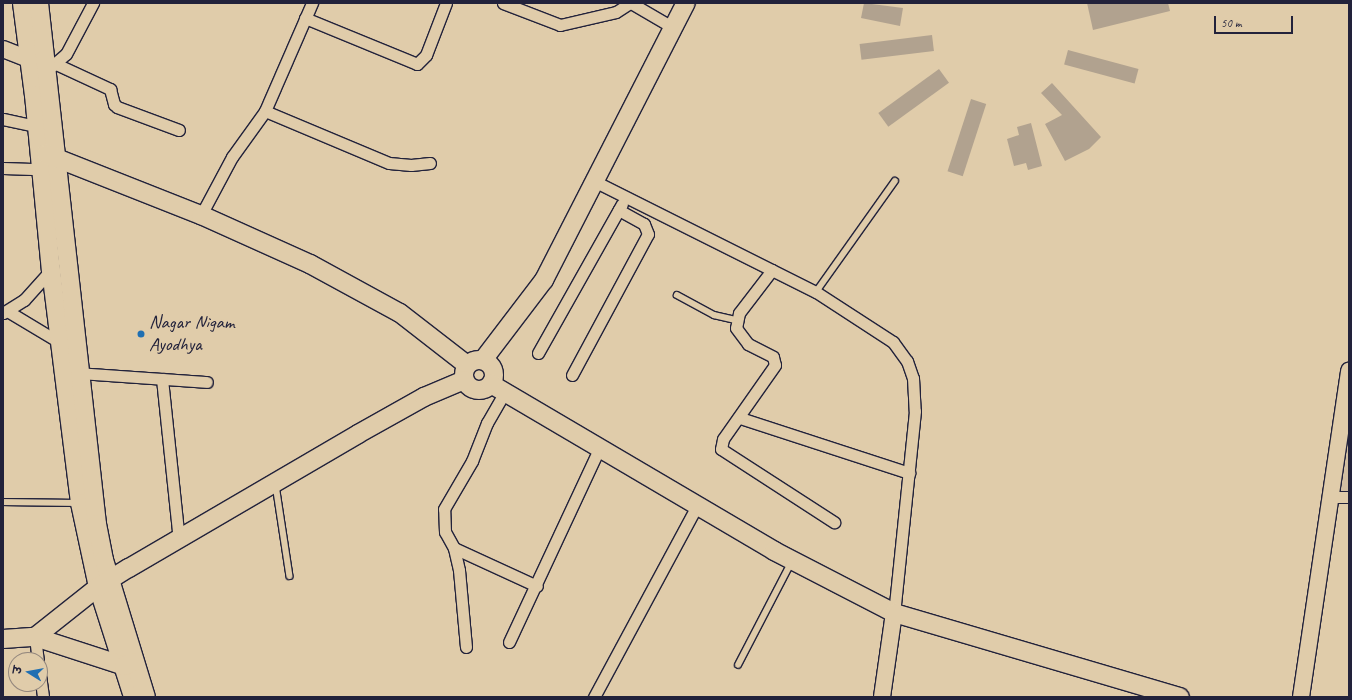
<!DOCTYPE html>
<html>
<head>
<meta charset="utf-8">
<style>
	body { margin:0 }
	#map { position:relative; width:1352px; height:700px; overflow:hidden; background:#e0ccaa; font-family:Caveat,"Playpen Sans Deva",sans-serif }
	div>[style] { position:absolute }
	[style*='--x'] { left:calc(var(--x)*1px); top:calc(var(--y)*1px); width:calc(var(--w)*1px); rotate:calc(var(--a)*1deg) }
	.built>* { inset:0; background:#d2bfa2 }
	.building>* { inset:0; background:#b1a28f; transform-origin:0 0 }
	.roads { filter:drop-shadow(1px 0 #22223b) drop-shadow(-1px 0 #22223b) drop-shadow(0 1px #22223b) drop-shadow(0 -1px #22223b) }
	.lane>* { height:5.5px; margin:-2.75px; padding:0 2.75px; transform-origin:2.75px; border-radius:2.75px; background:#e0ccaa }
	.street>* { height:11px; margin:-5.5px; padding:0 5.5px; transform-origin:5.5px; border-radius:5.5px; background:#e0ccaa }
	.secondary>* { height:16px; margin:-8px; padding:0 8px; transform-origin:8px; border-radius:8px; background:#e0ccaa }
	.primary>* { height:18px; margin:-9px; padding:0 9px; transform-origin:9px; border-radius:9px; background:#e0ccaa }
	.primary>.ring { margin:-9px; padding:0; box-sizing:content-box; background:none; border:18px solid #e0ccaa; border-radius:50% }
	.dots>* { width:11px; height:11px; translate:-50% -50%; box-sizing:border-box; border:2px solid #e0ccaa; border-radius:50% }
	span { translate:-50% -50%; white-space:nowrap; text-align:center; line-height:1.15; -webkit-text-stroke:3.5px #e0ccaa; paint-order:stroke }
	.poi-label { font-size:19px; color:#22223b }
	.left { translate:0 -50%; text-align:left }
	.frame { position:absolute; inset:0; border:4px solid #22223b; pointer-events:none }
	.north { position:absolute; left:8px; top:652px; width:40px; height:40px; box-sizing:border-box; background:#e0ccaa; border:1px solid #94887e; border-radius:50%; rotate:281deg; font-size:11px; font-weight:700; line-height:16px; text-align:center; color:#22223b }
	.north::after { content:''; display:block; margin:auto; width:14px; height:18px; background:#1f6fb2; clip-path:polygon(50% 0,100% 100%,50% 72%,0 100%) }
	.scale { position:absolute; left:1214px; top:16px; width:79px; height:18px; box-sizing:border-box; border:2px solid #22223b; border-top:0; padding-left:5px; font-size:12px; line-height:14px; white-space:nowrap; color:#22223b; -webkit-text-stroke:3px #e0ccaa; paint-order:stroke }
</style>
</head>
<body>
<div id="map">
	<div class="built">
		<div style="clip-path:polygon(1349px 417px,1349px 499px,1333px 502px)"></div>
	</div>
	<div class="building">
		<div style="clip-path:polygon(864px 3px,903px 8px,900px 26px,861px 18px)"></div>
		<div style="clip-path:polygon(1087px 3px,1168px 3px,1170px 11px,1093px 30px)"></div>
		<div style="left:932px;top:35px;width:16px;height:73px;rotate:83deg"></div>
		<div style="left:1068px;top:50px;width:73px;height:15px;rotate:15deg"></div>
		<div style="left:939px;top:69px;width:17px;height:75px;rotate:54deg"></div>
		<div style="clip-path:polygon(1052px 83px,1101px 137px,1089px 149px,1065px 161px,1045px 124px,1062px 115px,1041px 93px)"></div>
		<div style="left:971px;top:99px;width:16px;height:76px;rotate:18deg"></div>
		<div style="clip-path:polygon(1031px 123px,1042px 166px,1028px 170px,1026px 163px,1014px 166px,1007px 139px,1019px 135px,1017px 127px)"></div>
	</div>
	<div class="roads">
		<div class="lane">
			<div style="--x:816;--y:292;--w:136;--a:-54.6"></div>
			<div style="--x:677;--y:295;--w:42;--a:28.4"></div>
			<div style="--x:714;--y:315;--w:23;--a:13"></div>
			<div style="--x:276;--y:485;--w:92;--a:81.3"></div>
			<div style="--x:3;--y:502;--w:74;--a:0.8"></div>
			<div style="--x:738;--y:665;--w:115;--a:-62.5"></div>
		</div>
		<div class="street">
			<div style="--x:503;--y:3;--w:61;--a:21.1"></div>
			<div style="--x:560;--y:25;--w:57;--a:-13.1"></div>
			<div style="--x:616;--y:12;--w:17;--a:-33"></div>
			<div style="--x:631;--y:3;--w:50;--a:30.2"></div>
			<div style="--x:305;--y:18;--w:121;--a:22.3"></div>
			<div style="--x:417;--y:64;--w:13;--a:-45"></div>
			<div style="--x:426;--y:55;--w:56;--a:-69"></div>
			<div style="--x:56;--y:64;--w:60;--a:24.8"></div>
			<div style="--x:110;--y:89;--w:16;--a:75"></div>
			<div style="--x:114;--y:104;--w:4;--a:45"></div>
			<div style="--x:117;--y:107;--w:66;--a:20.4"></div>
			<div style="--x:52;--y:66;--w:18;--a:-41"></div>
			<div style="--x:66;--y:54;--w:58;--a:-62.1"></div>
			<div style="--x:265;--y:111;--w:134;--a:22.8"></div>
			<div style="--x:389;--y:163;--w:22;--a:5"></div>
			<div style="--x:411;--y:165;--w:19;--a:-6"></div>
			<div style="--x:3;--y:119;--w:35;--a:12"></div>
			<div style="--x:3;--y:168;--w:37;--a:2"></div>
			<div style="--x:596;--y:182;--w:246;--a:26.6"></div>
			<div style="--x:816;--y:292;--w:92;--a:33"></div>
			<div style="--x:893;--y:342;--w:24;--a:54"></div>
			<div style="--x:907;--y:361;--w:18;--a:71"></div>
			<div style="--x:913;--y:378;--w:33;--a:87"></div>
			<div style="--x:915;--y:411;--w:203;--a:95.9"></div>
			<div style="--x:201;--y:215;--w:66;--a:-61.9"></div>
			<div style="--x:232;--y:157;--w:57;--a:-54.3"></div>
			<div style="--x:265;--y:111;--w:118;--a:-66.5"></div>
			<div style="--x:772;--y:270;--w:54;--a:127.5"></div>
			<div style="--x:739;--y:313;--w:15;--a:101"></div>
			<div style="--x:736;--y:328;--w:20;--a:53"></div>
			<div style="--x:748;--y:344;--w:28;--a:27"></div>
			<div style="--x:773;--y:357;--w:8;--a:76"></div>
			<div style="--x:775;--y:365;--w:90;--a:125.1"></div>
			<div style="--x:723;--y:439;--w:10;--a:101"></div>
			<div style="--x:721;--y:449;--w:135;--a:32.9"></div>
			<div style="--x:9;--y:312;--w:58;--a:31"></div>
			<div style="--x:3;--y:313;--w:25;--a:-32"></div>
			<div style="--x:24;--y:300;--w:40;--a:-48"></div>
			<div style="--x:538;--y:353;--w:171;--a:-60.6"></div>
			<div style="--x:78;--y:373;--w:129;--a:4"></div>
			<div style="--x:572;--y:375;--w:160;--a:-61.7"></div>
			<div style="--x:648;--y:234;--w:11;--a:-112"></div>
			<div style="--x:644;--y:224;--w:29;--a:-151"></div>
			<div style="--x:162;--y:379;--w:162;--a:84"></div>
			<div style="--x:740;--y:418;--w:178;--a:18"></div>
			<div style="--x:1329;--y:497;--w:20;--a:0"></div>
			<div style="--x:454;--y:548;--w:91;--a:24.6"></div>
			<div style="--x:35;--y:637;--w:23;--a:83"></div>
			<div style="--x:509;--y:642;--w:213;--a:-65"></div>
			<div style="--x:466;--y:647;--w:77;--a:-95.2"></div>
			<div style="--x:459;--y:570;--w:23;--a:-103"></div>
			<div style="--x:454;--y:548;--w:18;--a:-119"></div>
			<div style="--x:445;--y:532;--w:23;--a:-92"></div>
			<div style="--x:444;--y:509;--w:56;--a:-59.7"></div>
			<div style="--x:472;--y:461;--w:41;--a:-68.5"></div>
			<div style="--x:487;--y:423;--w:34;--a:-60"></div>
			<div style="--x:40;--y:675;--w:22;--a:82"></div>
			<div style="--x:594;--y:697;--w:217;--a:-61.7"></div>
		</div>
		<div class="secondary">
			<div style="--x:3;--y:49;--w:41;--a:21.5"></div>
			<div style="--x:882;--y:697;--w:85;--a:-81.9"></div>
			<div style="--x:1301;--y:697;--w:330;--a:-81.6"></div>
		</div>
		<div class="primary">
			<div style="--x:22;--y:3;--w:93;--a:82.6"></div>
			<div style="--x:34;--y:95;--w:176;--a:84.5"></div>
			<div style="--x:51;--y:270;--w:235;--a:82.9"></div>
			<div style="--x:80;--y:503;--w:86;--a:77.9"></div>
			<div style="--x:98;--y:587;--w:115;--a:72.3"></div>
			<div style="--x:39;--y:3;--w:524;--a:83.65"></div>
			<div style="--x:97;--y:524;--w:37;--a:79"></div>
			<div style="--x:104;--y:560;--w:143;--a:73"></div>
			<div style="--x:46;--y:154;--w:167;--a:21.5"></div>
			<div style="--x:201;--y:215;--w:120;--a:24.2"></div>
			<div style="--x:310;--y:264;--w:102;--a:28.6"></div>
			<div style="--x:400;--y:313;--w:85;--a:37.8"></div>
			<div class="ring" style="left:464px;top:360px;width:12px;height:12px"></div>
			<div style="--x:483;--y:360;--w:101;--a:-52.7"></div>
			<div style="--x:544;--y:280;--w:311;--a:-62.9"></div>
			<div style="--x:491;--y:384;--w:329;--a:30.5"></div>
			<div style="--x:774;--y:551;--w:135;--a:27.3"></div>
			<div style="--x:894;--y:613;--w:298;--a:16.4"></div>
			<div style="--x:35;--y:637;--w:94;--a:18"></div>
			<div style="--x:124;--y:666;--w:10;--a:-24"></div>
			<div style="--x:3;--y:639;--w:32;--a:-4"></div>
			<div style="--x:35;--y:637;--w:80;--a:-38.4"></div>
			<div style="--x:98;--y:587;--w:36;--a:-32"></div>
			<div style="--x:129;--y:568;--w:265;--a:-30.3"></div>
			<div style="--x:358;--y:434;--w:76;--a:-29.3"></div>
			<div style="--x:424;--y:397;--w:43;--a:-23"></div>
		</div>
	</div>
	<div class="dots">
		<div style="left:141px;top:334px;background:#1f6fb2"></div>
	</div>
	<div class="poi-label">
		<span class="left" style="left:149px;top:334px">Nagar Nigam<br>Ayodhya</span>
	</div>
	<div class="frame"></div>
	<div class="north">उ</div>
	<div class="scale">50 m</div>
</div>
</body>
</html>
